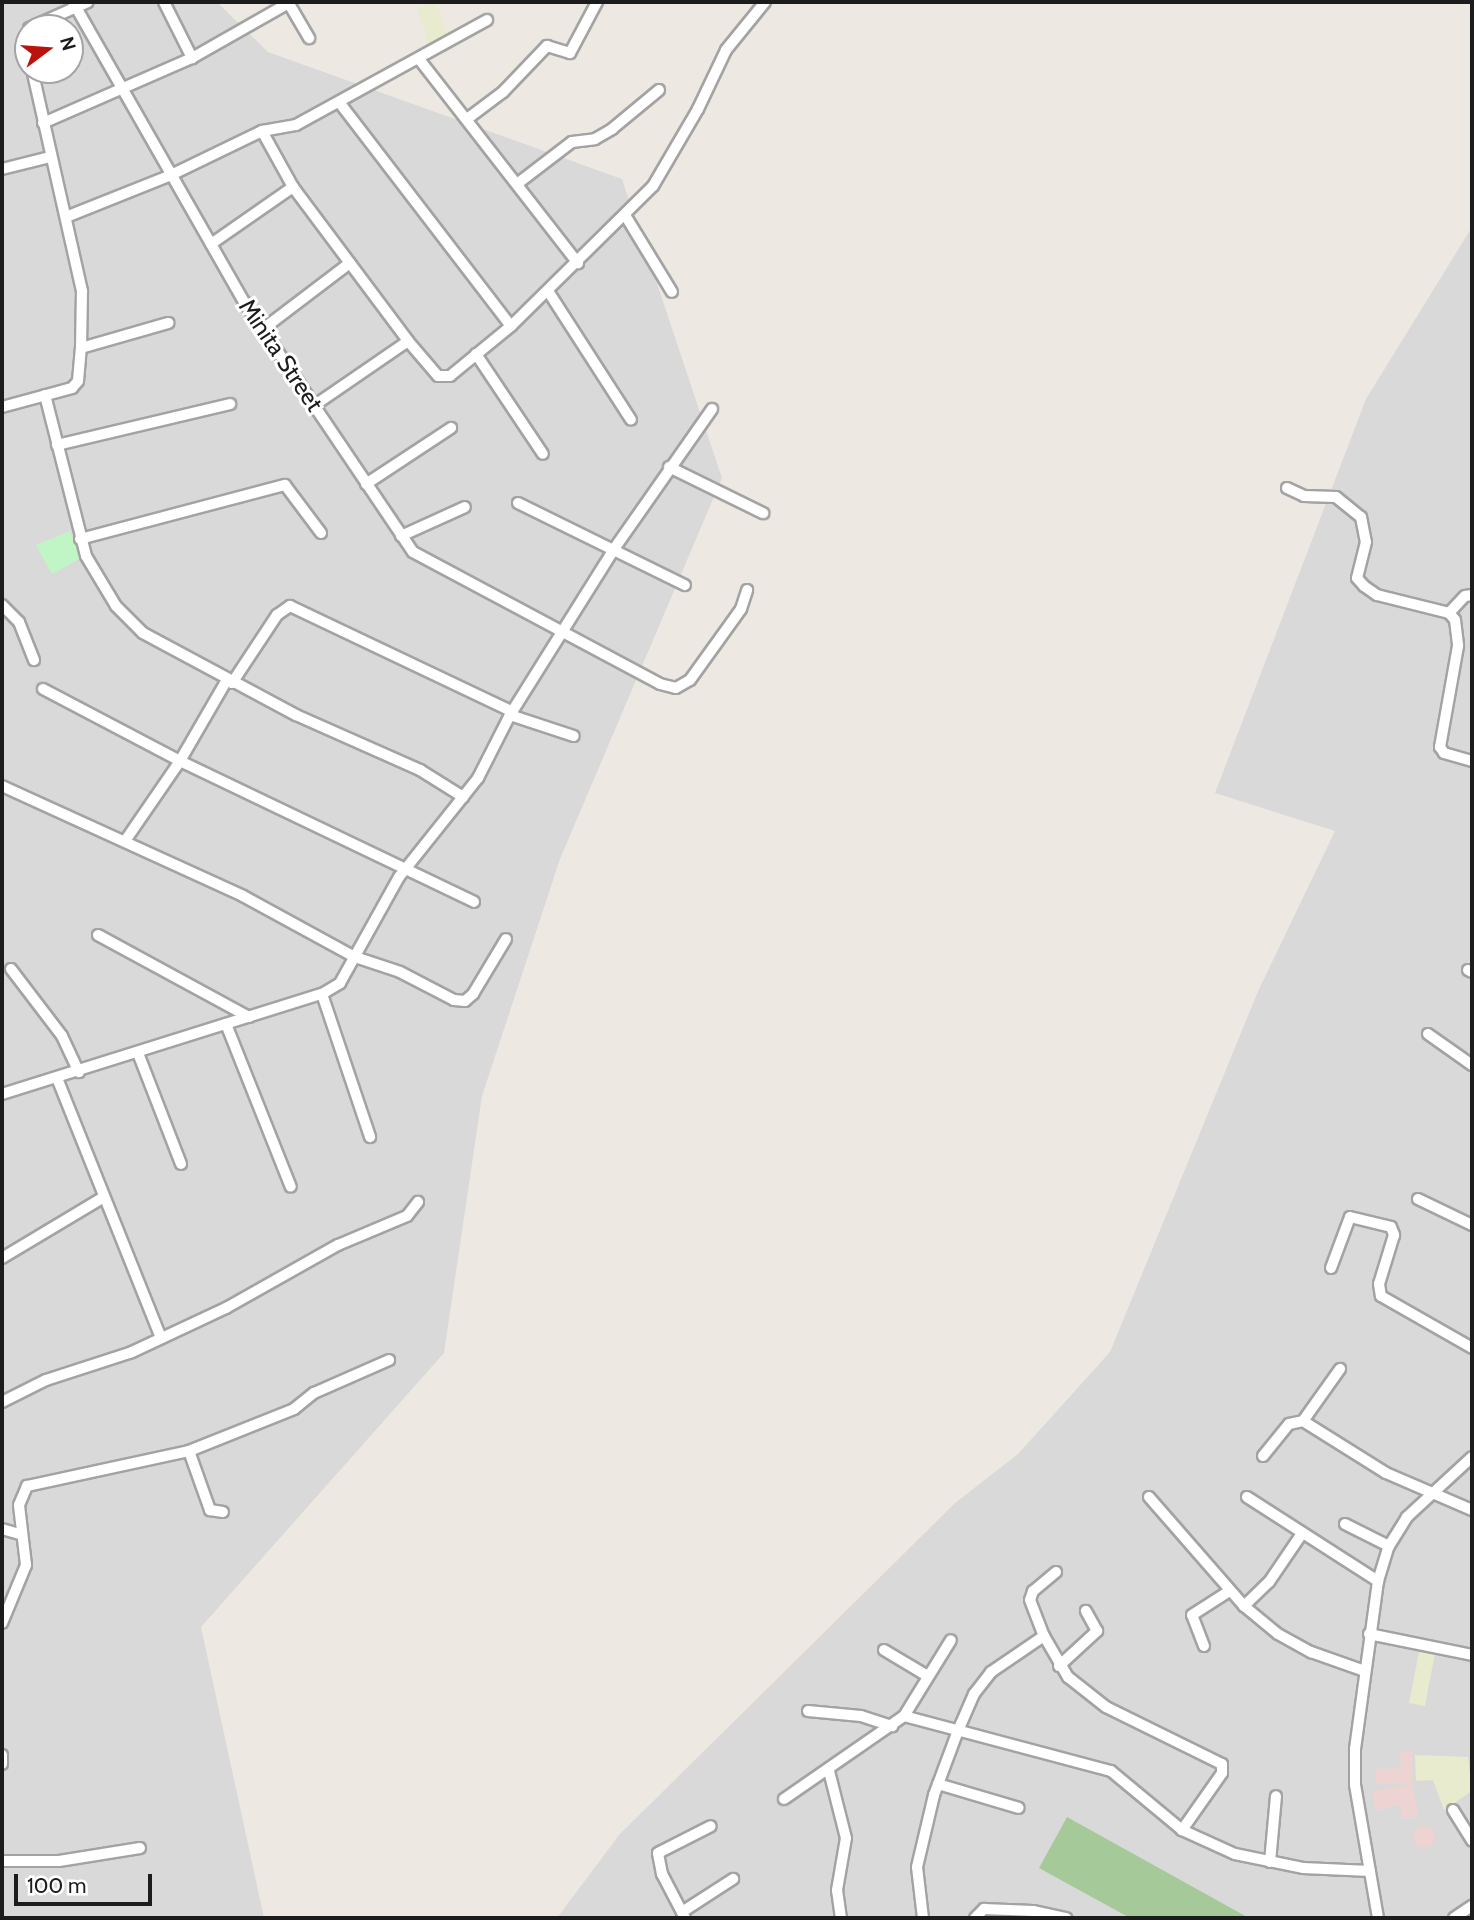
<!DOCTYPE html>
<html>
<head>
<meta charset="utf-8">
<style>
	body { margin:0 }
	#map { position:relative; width:1474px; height:1920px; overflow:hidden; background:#ede9e2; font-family:Cabin,sans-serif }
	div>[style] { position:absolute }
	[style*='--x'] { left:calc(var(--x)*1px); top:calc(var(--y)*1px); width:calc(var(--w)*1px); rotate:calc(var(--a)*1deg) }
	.residential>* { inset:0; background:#dad9d9 }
	.commercial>* { inset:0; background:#edd3d2 }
	.round { border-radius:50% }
	.farmland>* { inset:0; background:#e8ebce; transform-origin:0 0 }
	.forest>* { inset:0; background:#a6c999 }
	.park>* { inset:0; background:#c0f5c6 }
	.roads { filter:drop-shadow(2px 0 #a3a3a3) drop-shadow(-2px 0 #a3a3a3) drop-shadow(0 2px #a3a3a3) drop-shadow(0 -2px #a3a3a3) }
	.street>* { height:10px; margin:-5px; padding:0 5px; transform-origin:5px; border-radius:5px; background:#fff }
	span { translate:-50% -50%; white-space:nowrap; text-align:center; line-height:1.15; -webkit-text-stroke:6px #fff; paint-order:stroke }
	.street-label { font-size:24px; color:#1c1c1c }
	.frame { position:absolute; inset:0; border:4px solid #1c1c1c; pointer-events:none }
	.north { position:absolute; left:14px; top:14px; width:70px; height:70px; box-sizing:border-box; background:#fff; border:2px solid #a4a4a4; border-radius:50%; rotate:74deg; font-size:19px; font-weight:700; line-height:28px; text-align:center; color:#1c1c1c }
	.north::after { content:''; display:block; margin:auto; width:24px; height:32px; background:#bb120d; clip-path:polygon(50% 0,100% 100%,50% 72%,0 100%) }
	.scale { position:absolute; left:14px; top:1874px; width:138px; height:32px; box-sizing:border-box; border:4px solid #1c1c1c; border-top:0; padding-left:9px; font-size:21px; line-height:24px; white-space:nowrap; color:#1c1c1c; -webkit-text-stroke:5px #fff; paint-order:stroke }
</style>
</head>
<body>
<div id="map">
	<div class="residential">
		<div style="clip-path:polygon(evenodd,2px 2px,217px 2px,268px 52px,622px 179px,722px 478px,560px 859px,482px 1096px,444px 1353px,201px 1627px,264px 1918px,2px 1918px,2px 2px,28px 28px,70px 28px,70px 70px,28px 70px,28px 28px)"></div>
		<div style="clip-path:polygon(1472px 227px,1472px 1918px,557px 1918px,619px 1835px,955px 1503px,1018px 1454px,1110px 1352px,1259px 989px,1335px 831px,1215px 793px,1366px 399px)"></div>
	</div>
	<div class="commercial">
		<div style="clip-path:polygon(1400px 1752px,1413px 1752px,1412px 1783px,1418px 1816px,1403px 1819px,1400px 1805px,1375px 1810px,1372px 1791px,1411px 1784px,1376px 1784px,1375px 1769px,1401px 1768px)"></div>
		<div class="round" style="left:1413px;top:1826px;width:22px;height:22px"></div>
	</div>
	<div class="farmland">
		<div style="left:436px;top:2px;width:38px;height:20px;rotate:72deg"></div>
		<div style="left:1419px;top:1652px;width:16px;height:52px;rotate:11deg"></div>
		<div style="clip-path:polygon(1415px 1755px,1468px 1757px,1472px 1791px,1444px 1810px,1433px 1780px,1416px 1781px)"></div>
	</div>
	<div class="forest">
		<div style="clip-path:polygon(1067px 1817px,1249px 1918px,1250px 1918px,1130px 1918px,1039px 1868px)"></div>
	</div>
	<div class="park">
		<div style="clip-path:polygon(70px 531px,81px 558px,52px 574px,36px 545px)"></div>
	</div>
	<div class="roads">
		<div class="street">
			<div style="--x:73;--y:2;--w:347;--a:60.3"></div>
			<div style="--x:245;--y:303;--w:300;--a:56"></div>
			<div style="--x:413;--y:552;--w:280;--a:28.1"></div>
			<div style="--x:660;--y:684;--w:16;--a:14"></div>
			<div style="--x:676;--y:688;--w:16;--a:-30"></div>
			<div style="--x:690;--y:680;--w:87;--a:-54.3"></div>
			<div style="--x:741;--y:609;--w:20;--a:-72"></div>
			<div style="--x:164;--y:2;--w:63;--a:63.4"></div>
			<div style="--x:288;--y:2;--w:42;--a:59.7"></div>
			<div style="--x:29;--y:28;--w:64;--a:-23.8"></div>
			<div style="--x:419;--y:59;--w:259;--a:52.1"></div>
			<div style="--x:339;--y:102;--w:282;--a:52.5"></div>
			<div style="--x:467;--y:119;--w:45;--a:-36.9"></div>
			<div style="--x:503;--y:92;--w:64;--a:-46.3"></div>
			<div style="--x:547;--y:46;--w:24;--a:17"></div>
			<div style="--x:570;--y:53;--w:58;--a:-62.1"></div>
			<div style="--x:43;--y:123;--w:163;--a:-23.6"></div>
			<div style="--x:192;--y:58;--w:112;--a:-29.6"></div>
			<div style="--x:262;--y:131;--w:64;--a:61"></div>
			<div style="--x:293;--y:187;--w:192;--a:53.2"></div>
			<div style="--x:408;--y:341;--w:46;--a:49.4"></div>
			<div style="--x:438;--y:376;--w:12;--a:0"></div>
			<div style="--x:450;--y:376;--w:79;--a:-39.3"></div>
			<div style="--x:511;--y:326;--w:199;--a:-44.6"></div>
			<div style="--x:653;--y:186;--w:89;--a:-59.7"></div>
			<div style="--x:698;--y:109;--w:65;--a:-64.6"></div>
			<div style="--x:726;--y:50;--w:62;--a:-50.9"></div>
			<div style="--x:2;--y:169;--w:49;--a:-14"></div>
			<div style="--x:517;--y:184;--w:69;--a:-37.4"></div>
			<div style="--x:572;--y:142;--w:23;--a:-7"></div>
			<div style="--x:595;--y:139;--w:20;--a:-30"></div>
			<div style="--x:612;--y:129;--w:61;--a:-39.7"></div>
			<div style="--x:625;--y:215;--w:90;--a:58.6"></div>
			<div style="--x:66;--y:217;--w:113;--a:-21.8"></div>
			<div style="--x:171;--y:175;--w:101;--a:-25.8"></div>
			<div style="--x:262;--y:131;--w:35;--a:-10"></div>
			<div style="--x:296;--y:125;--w:218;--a:-28.8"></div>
			<div style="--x:211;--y:244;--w:100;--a:-34.8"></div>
			<div style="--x:548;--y:291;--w:153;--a:57.2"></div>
			<div style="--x:263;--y:329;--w:109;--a:-37.2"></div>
			<div style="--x:81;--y:348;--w:91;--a:-16"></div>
			<div style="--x:476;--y:354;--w:120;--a:56.2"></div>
			<div style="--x:45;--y:395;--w:166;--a:75.7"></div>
			<div style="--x:86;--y:556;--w:58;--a:59"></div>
			<div style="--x:116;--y:606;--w:38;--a:45"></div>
			<div style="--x:143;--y:633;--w:174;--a:28.2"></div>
			<div style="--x:296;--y:715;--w:136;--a:23.9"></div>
			<div style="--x:420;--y:770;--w:51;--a:32.1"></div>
			<div style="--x:315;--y:405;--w:113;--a:-34.5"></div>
			<div style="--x:2;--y:407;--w:73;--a:-15.2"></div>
			<div style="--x:72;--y:388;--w:9;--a:-49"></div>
			<div style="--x:78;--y:381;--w:33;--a:-85"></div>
			<div style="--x:81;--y:348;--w:57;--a:-89"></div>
			<div style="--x:82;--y:291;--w:227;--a:-102.7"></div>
			<div style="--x:57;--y:445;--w:178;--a:-13.3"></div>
			<div style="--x:669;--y:467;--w:105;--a:26.1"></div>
			<div style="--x:366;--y:484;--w:102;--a:-33.4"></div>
			<div style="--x:1287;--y:488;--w:19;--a:25"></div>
			<div style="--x:1304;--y:496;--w:32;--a:2"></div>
			<div style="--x:1336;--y:497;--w:32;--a:39"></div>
			<div style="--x:1361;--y:517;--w:25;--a:79"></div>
			<div style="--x:1366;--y:542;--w:37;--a:104"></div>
			<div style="--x:1357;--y:578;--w:11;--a:49"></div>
			<div style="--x:1364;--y:586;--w:16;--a:35"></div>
			<div style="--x:1377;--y:595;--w:74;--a:14"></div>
			<div style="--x:1449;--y:613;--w:9;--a:49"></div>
			<div style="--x:1455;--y:620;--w:26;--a:83"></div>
			<div style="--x:1458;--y:646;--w:103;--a:100.1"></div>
			<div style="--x:1440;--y:747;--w:7;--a:56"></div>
			<div style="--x:1444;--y:753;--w:29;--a:16"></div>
			<div style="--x:518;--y:503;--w:186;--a:26.2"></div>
			<div style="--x:401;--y:536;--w:70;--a:-24.4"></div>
			<div style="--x:80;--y:539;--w:212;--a:-14.8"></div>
			<div style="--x:285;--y:485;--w:60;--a:53.1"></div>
			<div style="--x:2;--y:605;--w:24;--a:45"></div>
			<div style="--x:19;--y:622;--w:41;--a:68.5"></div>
			<div style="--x:1449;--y:613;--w:23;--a:-47"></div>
			<div style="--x:1465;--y:596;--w:7;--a:-8"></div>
			<div style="--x:232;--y:683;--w:82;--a:-56.5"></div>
			<div style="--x:277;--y:615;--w:16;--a:-35"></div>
			<div style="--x:290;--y:606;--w:247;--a:25.4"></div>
			<div style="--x:43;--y:689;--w:155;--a:27.7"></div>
			<div style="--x:180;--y:761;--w:326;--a:25.6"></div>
			<div style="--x:510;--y:715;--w:67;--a:18.2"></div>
			<div style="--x:2;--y:786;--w:265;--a:24.5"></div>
			<div style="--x:243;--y:896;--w:128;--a:28.6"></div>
			<div style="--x:355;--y:957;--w:47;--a:18.4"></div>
			<div style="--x:400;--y:972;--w:61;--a:27.4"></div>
			<div style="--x:454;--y:1000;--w:11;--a:5"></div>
			<div style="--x:465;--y:1001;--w:11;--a:-41"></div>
			<div style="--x:473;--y:994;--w:64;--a:-59"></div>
			<div style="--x:125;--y:841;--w:97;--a:-55.5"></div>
			<div style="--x:180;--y:761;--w:94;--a:-59.9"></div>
			<div style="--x:98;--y:935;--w:172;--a:28.5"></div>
			<div style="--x:11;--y:969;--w:84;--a:52.7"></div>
			<div style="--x:62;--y:1036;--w:40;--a:65"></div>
			<div style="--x:1468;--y:970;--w:4;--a:27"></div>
			<div style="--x:322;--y:994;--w:151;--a:71.4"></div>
			<div style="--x:226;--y:1024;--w:175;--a:68.3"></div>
			<div style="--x:1428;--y:1034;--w:54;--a:35.2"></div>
			<div style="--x:138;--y:1053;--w:119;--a:68.8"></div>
			<div style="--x:57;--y:1078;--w:280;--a:68.2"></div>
			<div style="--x:2;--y:1094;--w:335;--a:-17.4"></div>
			<div style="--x:322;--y:994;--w:21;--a:-31"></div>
			<div style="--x:340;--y:983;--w:121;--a:-60.9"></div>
			<div style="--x:399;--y:877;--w:127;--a:-51.4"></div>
			<div style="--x:478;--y:778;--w:71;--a:-63.1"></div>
			<div style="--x:510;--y:715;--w:196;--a:-57.9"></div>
			<div style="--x:614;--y:549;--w:171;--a:-55"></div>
			<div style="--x:1418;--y:1199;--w:60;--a:25.7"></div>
			<div style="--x:2;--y:1258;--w:119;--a:-30.9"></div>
			<div style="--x:1331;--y:1268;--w:54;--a:-69.6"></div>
			<div style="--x:1350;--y:1217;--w:42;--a:13.7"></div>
			<div style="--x:1391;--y:1227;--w:9;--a:69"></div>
			<div style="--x:1394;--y:1235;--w:51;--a:107"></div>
			<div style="--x:1379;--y:1284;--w:12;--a:81"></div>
			<div style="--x:1381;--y:1296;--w:105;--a:29.7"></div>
			<div style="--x:2;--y:1402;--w:49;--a:-26.6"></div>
			<div style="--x:46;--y:1380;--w:90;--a:-18"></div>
			<div style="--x:132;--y:1352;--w:104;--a:-25.1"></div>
			<div style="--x:226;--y:1308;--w:129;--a:-29.4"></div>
			<div style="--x:338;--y:1245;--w:75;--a:-22.8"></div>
			<div style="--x:407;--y:1216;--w:18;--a:-52"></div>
			<div style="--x:1303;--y:1421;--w:64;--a:-54.6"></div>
			<div style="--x:189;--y:1451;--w:63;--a:70.4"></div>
			<div style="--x:210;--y:1510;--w:13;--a:9"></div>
			<div style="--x:1263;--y:1456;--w:41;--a:-50.9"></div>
			<div style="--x:1289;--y:1424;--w:14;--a:-12"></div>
			<div style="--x:1303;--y:1421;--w:98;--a:32.1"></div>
			<div style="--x:1386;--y:1473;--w:94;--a:23.3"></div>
			<div style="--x:1149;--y:1497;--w:145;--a:48.9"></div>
			<div style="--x:1244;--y:1606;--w:44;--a:39.5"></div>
			<div style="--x:1278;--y:1634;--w:38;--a:29"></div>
			<div style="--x:1311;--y:1652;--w:57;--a:19.4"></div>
			<div style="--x:1247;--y:1497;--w:156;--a:32.7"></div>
			<div style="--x:1345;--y:1524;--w:49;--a:26.6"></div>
			<div style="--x:2;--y:1529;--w:18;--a:16"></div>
			<div style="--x:1056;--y:1572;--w:30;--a:140"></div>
			<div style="--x:1033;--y:1591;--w:9;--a:108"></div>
			<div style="--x:1030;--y:1600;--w:39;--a:69"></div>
			<div style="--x:1044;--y:1636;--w:48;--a:59.7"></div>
			<div style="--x:1068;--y:1677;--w:48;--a:38.3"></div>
			<div style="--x:1106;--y:1707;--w:129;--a:26.2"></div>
			<div style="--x:1222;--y:1764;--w:9;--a:90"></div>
			<div style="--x:1222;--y:1773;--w:70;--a:125.1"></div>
			<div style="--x:1244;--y:1606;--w:35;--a:-44"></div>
			<div style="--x:1269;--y:1582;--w:57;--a:-55.8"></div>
			<div style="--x:2;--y:1623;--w:63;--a:-67.5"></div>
			<div style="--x:26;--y:1565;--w:60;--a:-96.7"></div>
			<div style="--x:19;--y:1505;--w:21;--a:-67"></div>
			<div style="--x:27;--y:1486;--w:166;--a:-12.2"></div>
			<div style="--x:189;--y:1451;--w:113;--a:-21.8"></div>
			<div style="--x:294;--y:1409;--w:26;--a:-39"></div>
			<div style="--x:314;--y:1393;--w:82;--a:-23.7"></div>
			<div style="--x:1369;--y:1634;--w:105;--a:11.5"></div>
			<div style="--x:1204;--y:1646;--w:33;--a:-111"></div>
			<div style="--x:1192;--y:1615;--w:43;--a:-32.6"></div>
			<div style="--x:884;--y:1650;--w:49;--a:30.8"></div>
			<div style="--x:1059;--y:1666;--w:52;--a:-42.6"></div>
			<div style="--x:1097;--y:1631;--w:23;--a:-119"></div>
			<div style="--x:808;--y:1711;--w:53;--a:5.4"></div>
			<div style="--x:861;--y:1716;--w:33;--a:18"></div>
			<div style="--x:904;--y:1716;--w:214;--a:14.9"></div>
			<div style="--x:1111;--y:1771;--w:92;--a:39.7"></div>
			<div style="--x:1182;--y:1830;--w:58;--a:24.4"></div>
			<div style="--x:1235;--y:1854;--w:69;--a:11.6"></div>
			<div style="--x:1303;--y:1868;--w:67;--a:2.6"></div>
			<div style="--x:2;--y:1755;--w:9;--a:90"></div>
			<div style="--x:829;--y:1771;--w:69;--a:75.8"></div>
			<div style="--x:846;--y:1838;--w:53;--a:99.8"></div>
			<div style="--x:837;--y:1890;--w:28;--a:82"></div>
			<div style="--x:938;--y:1784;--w:84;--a:16.5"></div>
			<div style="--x:784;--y:1799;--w:146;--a:-34.7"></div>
			<div style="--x:904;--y:1716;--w:89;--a:-58.3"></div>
			<div style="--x:1453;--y:1810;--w:36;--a:58"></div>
			<div style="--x:2;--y:1861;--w:57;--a:0"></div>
			<div style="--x:59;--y:1861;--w:82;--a:-9.1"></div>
			<div style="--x:1270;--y:1862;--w:66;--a:-84.8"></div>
			<div style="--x:682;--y:1912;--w:61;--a:-32.9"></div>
			<div style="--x:685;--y:1918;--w:50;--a:-117.6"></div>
			<div style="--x:662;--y:1874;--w:21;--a:-101"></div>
			<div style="--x:658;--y:1853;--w:59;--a:-27"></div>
			<div style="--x:923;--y:1918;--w:51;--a:-96.7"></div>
			<div style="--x:917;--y:1867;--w:74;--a:-76.7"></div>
			<div style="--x:934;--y:1795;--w:66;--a:-69.6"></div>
			<div style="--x:957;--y:1733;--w:43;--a:-66.4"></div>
			<div style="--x:974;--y:1694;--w:28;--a:-52"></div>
			<div style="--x:991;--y:1672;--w:64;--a:-34.2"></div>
			<div style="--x:975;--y:1918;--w:13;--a:-45"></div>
			<div style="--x:984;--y:1909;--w:49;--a:2.3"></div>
			<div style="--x:1033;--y:1911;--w:34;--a:12"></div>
			<div style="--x:1378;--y:1918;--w:135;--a:-99.8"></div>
			<div style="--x:1355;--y:1785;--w:36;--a:-90"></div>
			<div style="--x:1355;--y:1749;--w:170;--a:-82.2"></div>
			<div style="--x:1378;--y:1581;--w:37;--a:-73"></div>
			<div style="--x:1389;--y:1546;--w:34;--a:-58"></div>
			<div style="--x:1407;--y:1517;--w:88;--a:-42.7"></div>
			<div style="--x:1454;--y:1918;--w:22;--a:-34"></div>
		</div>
	</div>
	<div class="street-label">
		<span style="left:281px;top:355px;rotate:56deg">Minita Street</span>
	</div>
	<div class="frame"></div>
	<div class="north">N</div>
	<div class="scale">100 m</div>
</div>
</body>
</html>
